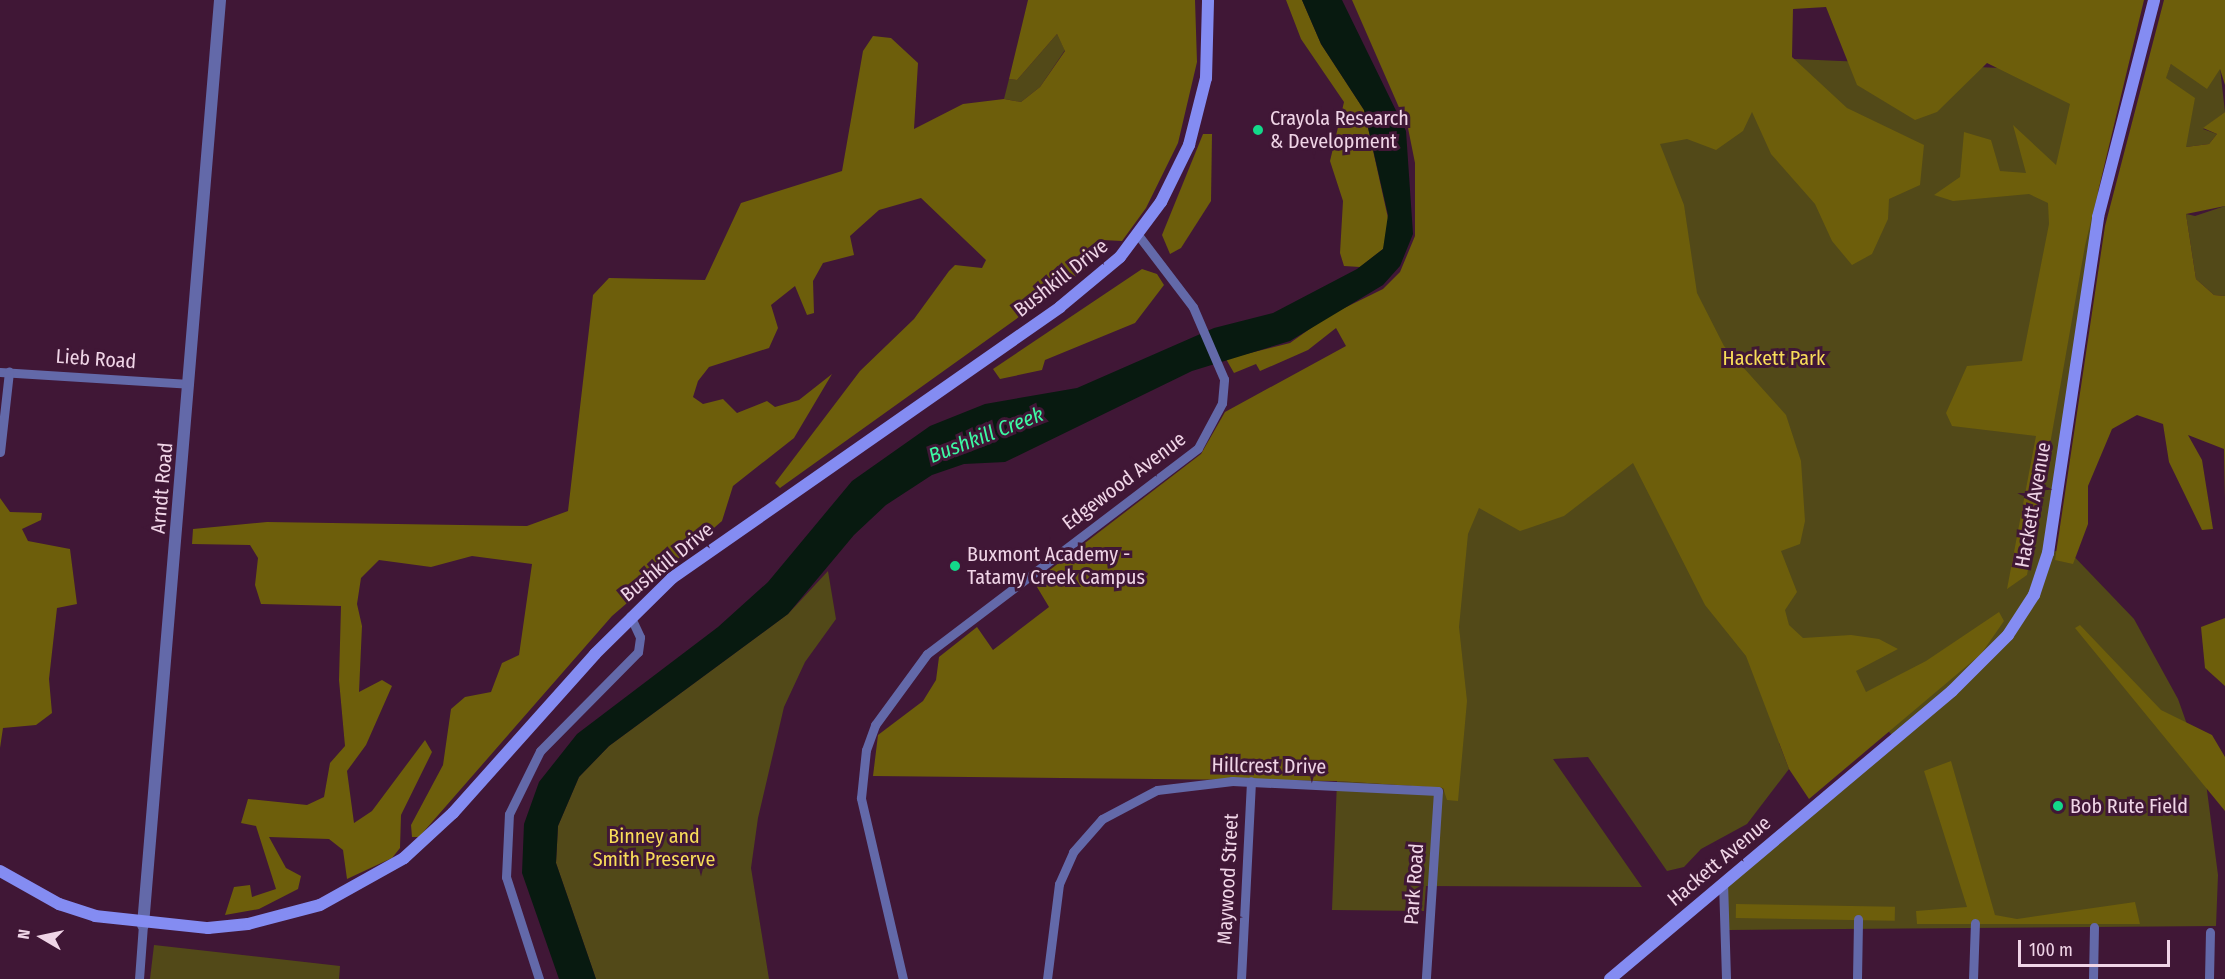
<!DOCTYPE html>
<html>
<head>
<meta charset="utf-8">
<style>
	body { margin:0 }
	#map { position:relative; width:2225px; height:979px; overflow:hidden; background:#401736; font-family:"Fira Sans Condensed",sans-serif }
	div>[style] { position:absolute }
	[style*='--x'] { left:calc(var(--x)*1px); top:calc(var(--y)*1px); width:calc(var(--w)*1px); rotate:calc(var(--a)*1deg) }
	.green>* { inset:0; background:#524918 }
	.forest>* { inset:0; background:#6d5e0b; transform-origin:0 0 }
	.water>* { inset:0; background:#081a10 }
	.minor>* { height:9px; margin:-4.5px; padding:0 4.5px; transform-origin:4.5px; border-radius:4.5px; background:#6369a9 }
	.tertiary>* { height:12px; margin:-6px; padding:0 6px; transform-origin:6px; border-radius:6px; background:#6369a9 }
	.secondary>* { height:12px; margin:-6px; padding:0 6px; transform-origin:6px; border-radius:6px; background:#848cf2 }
	.dots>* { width:16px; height:16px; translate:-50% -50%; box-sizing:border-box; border:3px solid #401736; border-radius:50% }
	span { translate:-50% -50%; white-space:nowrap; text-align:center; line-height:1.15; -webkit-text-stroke:6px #401736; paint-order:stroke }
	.poi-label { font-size:20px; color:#f0d5e7 }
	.left { translate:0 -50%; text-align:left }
	.street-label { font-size:20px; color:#f0d5e7 }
	.park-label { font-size:20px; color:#f8dd59 }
	.water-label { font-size:21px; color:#3dfaa4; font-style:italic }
	.north { position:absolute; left:12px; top:907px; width:60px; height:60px; -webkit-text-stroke:4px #401736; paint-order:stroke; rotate:279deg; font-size:16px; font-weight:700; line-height:24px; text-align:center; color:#f0d5e7 }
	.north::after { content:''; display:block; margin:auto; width:21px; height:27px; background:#f0d5e7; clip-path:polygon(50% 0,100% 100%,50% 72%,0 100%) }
	.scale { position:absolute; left:2018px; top:940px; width:152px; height:27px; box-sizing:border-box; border:3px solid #f0d5e7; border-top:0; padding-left:8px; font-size:18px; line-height:21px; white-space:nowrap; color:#f0d5e7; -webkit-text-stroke:4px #401736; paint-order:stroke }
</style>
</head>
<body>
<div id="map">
	<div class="green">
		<div style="clip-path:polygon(1057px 34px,1065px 50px,1040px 87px,1021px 102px,1004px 99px,1009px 79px,1017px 80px)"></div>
		<div style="clip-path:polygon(1772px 58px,2111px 73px,2098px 142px,2098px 217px,2049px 553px,2066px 548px,2134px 619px,2178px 699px,2205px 775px,2218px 875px,2216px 926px,1728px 930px,1723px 882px,1895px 738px,1887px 730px,1779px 743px,1789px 769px,1747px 824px,1701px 849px,1684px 867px,1667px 871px,1588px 757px,1553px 759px,1642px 887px,1426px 886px,1424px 911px,1332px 910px,1337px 781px,1443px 788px,1444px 793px,1493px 164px)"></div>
		<div style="clip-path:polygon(2171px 64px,2220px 68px,2225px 112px,2203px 129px,2217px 134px,2209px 144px,2186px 147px,2165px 79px)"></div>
		<div style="clip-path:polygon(2225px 206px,2225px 296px,2214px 295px,2196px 279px,2186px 214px,2195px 216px)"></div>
		<div style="clip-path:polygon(828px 571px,836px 619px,805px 662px,784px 707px,758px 818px,751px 868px,769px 979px,596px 979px,556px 863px,558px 826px,579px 777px,609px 746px,788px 614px)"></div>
		<div style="clip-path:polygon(154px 945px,340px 966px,339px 979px,150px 979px)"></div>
	</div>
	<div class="forest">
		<div style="clip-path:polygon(1028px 0,1195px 0,1197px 62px,1178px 143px,1146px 208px,1122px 241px,1102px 240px,1086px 269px,780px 488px,775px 483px,860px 371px,914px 319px,949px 271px,955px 265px,982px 268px,986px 260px,921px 198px,879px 210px,850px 236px,854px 255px,823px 263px,813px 281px,814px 313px,807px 315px,795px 286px,771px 305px,778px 328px,769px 348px,709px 367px,698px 381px,693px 397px,703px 404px,723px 399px,737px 413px,767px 401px,775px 407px,799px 400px,832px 374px,794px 438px,733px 486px,722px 521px,612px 616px,419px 837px,412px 837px,411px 825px,443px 765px,451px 709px,465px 697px,491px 692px,502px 663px,519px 655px,532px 564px,472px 556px,431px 567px,379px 560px,361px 578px,357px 604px,362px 626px,359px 692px,382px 680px,392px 686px,366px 745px,347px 771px,354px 823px,372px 811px,425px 740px,432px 752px,401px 815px,400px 848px,392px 858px,347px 879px,343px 850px,329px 839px,269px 837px,286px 868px,301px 876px,298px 889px,259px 909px,225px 915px,234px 887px,250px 885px,252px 897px,276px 889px,256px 826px,241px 823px,248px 799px,307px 805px,324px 797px,330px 763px,345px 746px,339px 680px,341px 606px,261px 604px,255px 585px,258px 558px,250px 545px,192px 544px,193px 529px,267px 522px,527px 526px,568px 511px,593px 295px,609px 278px,705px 280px,741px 203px,842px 171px,863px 51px,873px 36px,891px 38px,918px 63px,914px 129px,963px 104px,1004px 99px,1021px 102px,1040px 87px,1065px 51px,1057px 34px,1017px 80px,1009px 79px)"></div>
		<div style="clip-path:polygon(1286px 0,1302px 0,1321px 44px,1364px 110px,1390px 227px,1383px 249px,1360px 267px,1344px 266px,1340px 253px,1343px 201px,1330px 161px,1344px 102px,1301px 39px)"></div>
		<div style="clip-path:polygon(1352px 0,2144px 0,2085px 246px,2027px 575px,2007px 589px,2036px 436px,1952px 426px,1946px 413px,1967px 366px,2022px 361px,2049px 224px,2048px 203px,2029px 194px,1953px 201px,1934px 195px,1960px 177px,1964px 132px,1991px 140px,2000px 171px,2026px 173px,2013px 125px,2056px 165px,2070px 104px,1987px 63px,1937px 112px,1915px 120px,1857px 85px,1826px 7px,1793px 9px,1792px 57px,1847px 108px,1924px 145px,1920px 185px,1889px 199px,1888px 219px,1872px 254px,1852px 265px,1832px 241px,1815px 204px,1771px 154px,1752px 112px,1743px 131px,1716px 150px,1687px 139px,1660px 144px,1684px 205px,1697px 293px,1724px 346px,1786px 415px,1801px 461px,1805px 521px,1800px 544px,1781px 551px,1797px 592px,1785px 610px,1789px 625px,1803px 638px,1851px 635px,1879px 639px,1898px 649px,1856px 671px,1866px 692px,1926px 661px,1999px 612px,2004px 621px,1981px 654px,1809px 799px,1789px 769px,1746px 656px,1705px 605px,1633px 463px,1564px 516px,1520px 531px,1479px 508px,1468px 534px,1459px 627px,1467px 701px,1458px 801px,1447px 800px,1443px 788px,1337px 781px,873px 776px,878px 735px,923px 701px,936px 680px,939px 657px,977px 627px,993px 650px,1049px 607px,1034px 582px,1201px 454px,1225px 412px,1346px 346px,1336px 328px,1308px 350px,1260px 371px,1256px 364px,1234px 373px,1226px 359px,1290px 343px,1328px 316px,1383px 289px,1400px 272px,1415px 236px,1415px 163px,1408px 128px)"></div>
		<div style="clip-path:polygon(2164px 0,2225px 0,2225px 85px,2220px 69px,2207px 89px,2171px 64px,2166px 78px,2195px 98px,2186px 147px,2209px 144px,2217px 134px,2203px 128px,2225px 112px,2225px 206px,2186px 214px,2196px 279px,2214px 295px,2225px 296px,2225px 499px,2224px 449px,2188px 435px,2202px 460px,2213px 529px,2202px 530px,2169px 462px,2163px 424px,2137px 415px,2112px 429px,2088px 486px,2088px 524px,2073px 564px,2055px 560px,2105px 226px)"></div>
		<div style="clip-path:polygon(1203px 134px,1212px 134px,1211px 201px,1181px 248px,1170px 254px,1162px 235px)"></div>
		<div style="clip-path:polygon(1142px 269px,1157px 274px,1164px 285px,1135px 323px,1045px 360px,1042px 370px,1000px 379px,993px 369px)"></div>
		<div style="clip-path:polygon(0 498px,10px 512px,42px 513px,41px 520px,22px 529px,28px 541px,70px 549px,77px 604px,57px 608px,49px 679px,52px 713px,36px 725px,3px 728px,0 748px)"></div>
		<div style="clip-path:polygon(2225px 618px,2225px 686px,2205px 668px,2201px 627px)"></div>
		<div style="clip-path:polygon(2080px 625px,2161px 710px,2212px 735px,2225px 757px,2225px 811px,2075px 628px)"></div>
		<div style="clip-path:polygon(1951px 761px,1995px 915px,2017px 919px,2135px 902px,2140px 924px,1917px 924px,1916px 911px,1967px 907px,1924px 771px)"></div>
		<div style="left:1736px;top:904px;width:159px;height:14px;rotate:1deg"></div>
	</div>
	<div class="water">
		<div style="clip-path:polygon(1302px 0,1342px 0,1406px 131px,1413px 234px,1400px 266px,1383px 285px,1290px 341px,1192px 371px,1005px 462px,964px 464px,932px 475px,886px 505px,854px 535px,788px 614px,609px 746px,579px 777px,558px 826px,556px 863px,596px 979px,559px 979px,522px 873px,524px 824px,539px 782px,577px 734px,718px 627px,768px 582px,852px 481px,930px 426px,985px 404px,1077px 388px,1214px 328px,1273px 313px,1357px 269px,1383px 249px,1388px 215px,1364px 110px,1321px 44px)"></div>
	</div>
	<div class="minor">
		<div style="--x:0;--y:372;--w:189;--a:3.6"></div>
		<div style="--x:0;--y:452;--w:81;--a:-83.6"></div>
		<div style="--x:1723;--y:882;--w:97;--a:88.2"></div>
		<div style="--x:139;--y:979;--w:54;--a:-85.8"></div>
		<div style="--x:539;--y:979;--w:107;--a:-107.9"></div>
		<div style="--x:506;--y:877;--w:63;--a:-87.3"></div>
		<div style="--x:509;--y:814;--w:70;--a:-63.8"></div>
		<div style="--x:540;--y:751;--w:139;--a:-45.3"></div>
		<div style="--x:638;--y:652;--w:15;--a:-82"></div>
		<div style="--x:640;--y:637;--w:23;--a:-115"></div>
		<div style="--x:903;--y:979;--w:186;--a:-103.1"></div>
		<div style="--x:861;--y:798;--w:48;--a:-84.1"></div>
		<div style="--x:866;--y:750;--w:27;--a:-70"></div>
		<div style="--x:875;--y:725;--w:88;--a:-53.8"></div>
		<div style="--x:927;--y:654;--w:340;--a:-37.2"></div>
		<div style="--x:1198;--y:448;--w:51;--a:-61.9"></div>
		<div style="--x:1222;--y:403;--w:24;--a:-85"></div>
		<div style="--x:1224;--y:379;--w:78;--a:-113.3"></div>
		<div style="--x:1193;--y:307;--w:89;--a:-127.3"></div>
		<div style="--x:1047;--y:979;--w:96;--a:-82.8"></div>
		<div style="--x:1059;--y:884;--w:35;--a:-66"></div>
		<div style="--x:1073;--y:852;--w:44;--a:-48.7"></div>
		<div style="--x:1102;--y:819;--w:62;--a:-27.8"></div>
		<div style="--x:1157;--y:790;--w:76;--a:-6.8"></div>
		<div style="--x:1232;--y:781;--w:206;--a:2.8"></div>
		<div style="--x:1438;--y:791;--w:188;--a:93.7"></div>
		<div style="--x:1241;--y:979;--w:198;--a:-87.1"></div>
		<div style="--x:1857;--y:979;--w:60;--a:-89"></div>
		<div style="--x:1973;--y:979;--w:56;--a:-88"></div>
		<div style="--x:2093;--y:979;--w:52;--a:-88.9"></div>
		<div style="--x:2209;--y:979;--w:47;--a:-88.8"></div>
	</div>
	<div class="tertiary">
		<div style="--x:143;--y:925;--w:928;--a:-85.24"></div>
	</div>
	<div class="secondary">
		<div style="--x:0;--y:871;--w:68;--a:29.2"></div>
		<div style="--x:59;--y:904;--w:38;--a:18"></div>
		<div style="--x:95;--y:916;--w:114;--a:6.1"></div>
		<div style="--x:208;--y:928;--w:40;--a:-5.7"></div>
		<div style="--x:248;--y:924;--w:74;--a:-14.8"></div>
		<div style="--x:320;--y:905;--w:96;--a:-29.2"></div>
		<div style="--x:404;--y:858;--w:67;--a:-42.6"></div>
		<div style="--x:453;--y:813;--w:213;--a:-48.2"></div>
		<div style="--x:595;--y:654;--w:108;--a:-44.6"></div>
		<div style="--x:672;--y:578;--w:473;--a:-34.9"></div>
		<div style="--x:1060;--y:307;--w:78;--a:-39.8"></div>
		<div style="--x:1120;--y:257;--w:69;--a:-53.3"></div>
		<div style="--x:1161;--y:202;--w:64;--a:-63.8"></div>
		<div style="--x:1189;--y:145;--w:69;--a:-75.8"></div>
		<div style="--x:1206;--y:78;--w:78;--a:-88.5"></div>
		<div style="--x:1610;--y:979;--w:447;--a:-40.1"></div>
		<div style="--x:1952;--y:691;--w:79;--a:-45"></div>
		<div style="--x:2008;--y:635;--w:48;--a:-57"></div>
		<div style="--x:2034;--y:595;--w:44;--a:-71.6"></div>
		<div style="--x:2048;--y:553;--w:340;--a:-81.5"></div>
		<div style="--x:2098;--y:217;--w:224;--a:-75.5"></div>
	</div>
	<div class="dots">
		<div style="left:1258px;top:130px;background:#13d98a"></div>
		<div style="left:955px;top:566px;background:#13d98a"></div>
		<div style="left:2058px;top:806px;background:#13d98a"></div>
	</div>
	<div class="poi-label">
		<span class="left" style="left:1270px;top:130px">Crayola Research<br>&amp; Development</span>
		<span class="left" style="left:967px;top:566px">Buxmont Academy -<br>Tatamy Creek Campus</span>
		<span class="left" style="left:2070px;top:806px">Bob Rute Field</span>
	</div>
	<div class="street-label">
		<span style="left:1061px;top:278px;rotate:-38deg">Bushkill Drive</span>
		<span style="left:96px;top:359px;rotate:4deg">Lieb Road</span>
		<span style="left:1124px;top:481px;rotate:-37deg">Edgewood Avenue</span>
		<span style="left:162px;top:488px;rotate:-85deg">Arndt Road</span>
		<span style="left:2033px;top:505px;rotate:-80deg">Hackett Avenue</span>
		<span style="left:667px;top:562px;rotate:-39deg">Bushkill Drive</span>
		<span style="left:1269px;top:766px;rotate:1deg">Hillcrest Drive</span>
		<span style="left:1719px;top:861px;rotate:-40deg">Hackett Avenue</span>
		<span style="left:1228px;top:879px;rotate:-87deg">Maywood Street</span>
		<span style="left:1414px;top:884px;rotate:-86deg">Park Road</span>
	</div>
	<div class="park-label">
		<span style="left:1774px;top:358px">Hackett Park</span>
		<span style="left:654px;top:848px">Binney and<br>Smith Preserve</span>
	</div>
	<div class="water-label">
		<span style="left:986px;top:435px;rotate:-21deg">Bushkill Creek</span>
	</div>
	<div class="north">N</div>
	<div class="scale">100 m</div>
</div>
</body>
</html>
